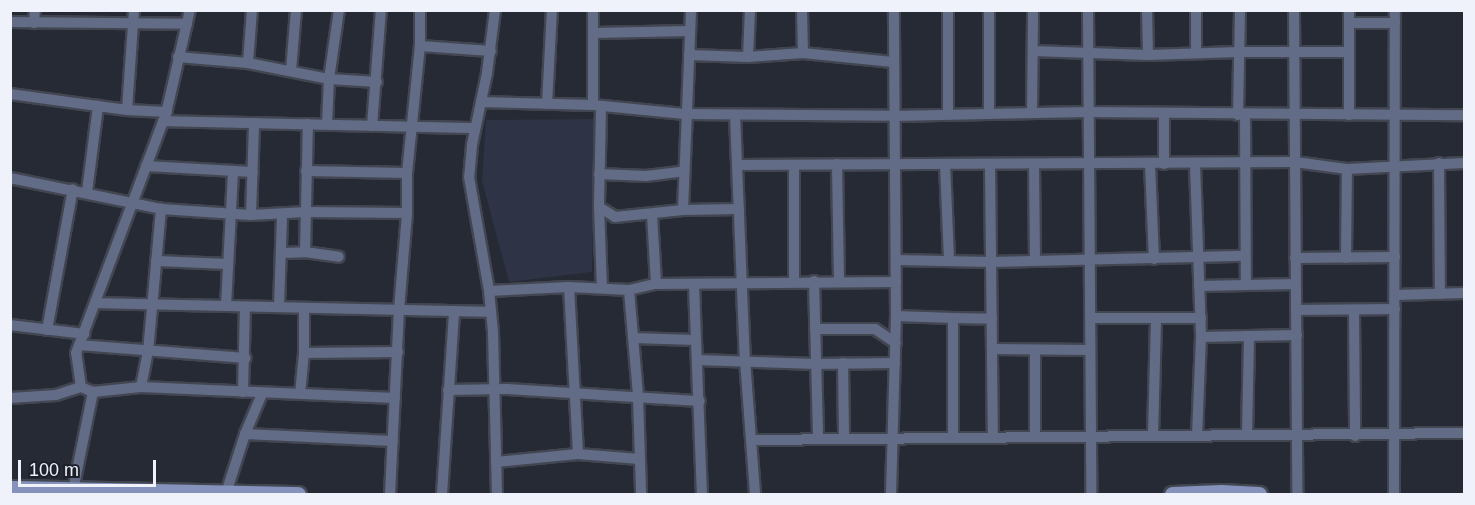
<!DOCTYPE html>
<html>
<head>
<meta charset="utf-8">
<style>
	body { margin:0 }
	#map { position:relative; width:1475px; height:505px; overflow:hidden; background:#262a35; font-family:Helvetica,sans-serif }
	div>[style] { position:absolute }
	[style*='--x'] { left:calc(var(--x)*1px); top:calc(var(--y)*1px); width:calc(var(--w)*1px); rotate:calc(var(--a)*1deg) }
	.built>* { inset:0; background:#2e3345 }
	.roads { filter:drop-shadow(2px 0 #424651) drop-shadow(-2px 0 #424651) drop-shadow(0 2px #424651) drop-shadow(0 -2px #424651) }
	.street>* { height:10px; margin:-5px; padding:0 5px; transform-origin:5px; border-radius:5px; background:#636c87 }
	.secondary>* { height:15px; margin:-7.5px; padding:0 7.5px; transform-origin:7.5px; border-radius:7.5px; background:#8492bc }
	span { translate:-50% -50%; white-space:nowrap; text-align:center; line-height:1.15; -webkit-text-stroke:4.5px #1c202b; paint-order:stroke }
	.frame { position:absolute; inset:0; border:12px solid #eff2fa; pointer-events:none }
	.scale { position:absolute; left:18px; top:460px; width:138px; height:27px; box-sizing:border-box; border:3px solid #eff2fa; border-top:0; padding-left:8px; font-size:18px; line-height:21px; white-space:nowrap; color:#eff2fa; -webkit-text-stroke:4px #1c202b; paint-order:stroke }
</style>
</head>
<body>
<div id="map">
	<div class="built">
		<div style="clip-path:polygon(595px 119px,592px 272px,509px 282px,482px 181px,486px 120px)"></div>
	</div>
	<div class="roads">
		<div class="street">
			<div style="--x:495;--y:10;--w:64;--a:97.2"></div>
			<div style="--x:487;--y:73;--w:74;--a:101.8"></div>
			<div style="--x:472;--y:145;--w:32;--a:95"></div>
			<div style="--x:469;--y:177;--w:116;--a:80"></div>
			<div style="--x:489;--y:291;--w:41;--a:84.4"></div>
			<div style="--x:493;--y:332;--w:162;--a:88.6"></div>
			<div style="--x:802;--y:10;--w:43;--a:88.7"></div>
			<div style="--x:948;--y:10;--w:104;--a:90"></div>
			<div style="--x:1088;--y:10;--w:484;--a:89.6"></div>
			<div style="--x:1147;--y:10;--w:45;--a:88.7"></div>
			<div style="--x:1196;--y:10;--w:43;--a:90"></div>
			<div style="--x:1294;--y:10;--w:484;--a:89.6"></div>
			<div style="--x:10;--y:22;--w:177;--a:0.6"></div>
			<div style="--x:34;--y:23;--w:13;--a:-86"></div>
			<div style="--x:1349;--y:23;--w:46;--a:0"></div>
			<div style="--x:594;--y:33;--w:96;--a:-1.2"></div>
			<div style="--x:420;--y:46;--w:71;--a:4"></div>
			<div style="--x:1033;--y:51;--w:115;--a:2"></div>
			<div style="--x:1148;--y:55;--w:91;--a:-1.9"></div>
			<div style="--x:1239;--y:52;--w:110;--a:0"></div>
			<div style="--x:689;--y:55;--w:59;--a:1.9"></div>
			<div style="--x:748;--y:57;--w:55;--a:-4.2"></div>
			<div style="--x:803;--y:53;--w:90;--a:5.7"></div>
			<div style="--x:178;--y:57;--w:70;--a:4.9"></div>
			<div style="--x:248;--y:63;--w:83;--a:11.2"></div>
			<div style="--x:329;--y:79;--w:48;--a:3.6"></div>
			<div style="--x:748;--y:57;--w:47;--a:-87.6"></div>
			<div style="--x:248;--y:63;--w:53;--a:-85.7"></div>
			<div style="--x:291;--y:71;--w:61;--a:-85.3"></div>
			<div style="--x:10;--y:94;--w:118;--a:7.8"></div>
			<div style="--x:127;--y:110;--w:40;--a:2.9"></div>
			<div style="--x:481;--y:102;--w:112;--a:1.5"></div>
			<div style="--x:593;--y:105;--w:92;--a:5.6"></div>
			<div style="--x:685;--y:114;--w:209;--a:0.5"></div>
			<div style="--x:894;--y:116;--w:194;--a:-1.2"></div>
			<div style="--x:1088;--y:112;--w:376;--a:0.5"></div>
			<div style="--x:547;--y:104;--w:94;--a:-87"></div>
			<div style="--x:593;--y:105;--w:95;--a:-90"></div>
			<div style="--x:601;--y:108;--w:99;--a:91.2"></div>
			<div style="--x:599;--y:207;--w:80;--a:87.9"></div>
			<div style="--x:127;--y:110;--w:100;--a:-86"></div>
			<div style="--x:1032;--y:113;--w:103;--a:-89.4"></div>
			<div style="--x:1164;--y:113;--w:51;--a:90"></div>
			<div style="--x:989;--y:114;--w:104;--a:-90"></div>
			<div style="--x:735;--y:115;--w:245;--a:87.7"></div>
			<div style="--x:745;--y:360;--w:134;--a:85.7"></div>
			<div style="--x:1238;--y:115;--w:105;--a:-88.9"></div>
			<div style="--x:1245;--y:115;--w:170;--a:89.7"></div>
			<div style="--x:1349;--y:115;--w:105;--a:-90"></div>
			<div style="--x:165;--y:118;--w:111;--a:-77"></div>
			<div style="--x:327;--y:124;--w:45;--a:-87.5"></div>
			<div style="--x:329;--y:79;--w:70;--a:-81.8"></div>
			<div style="--x:372;--y:126;--w:116;--a:-85.6"></div>
			<div style="--x:1439;--y:163;--w:131;--a:89.6"></div>
			<div style="--x:837;--y:164;--w:116;--a:89"></div>
			<div style="--x:945;--y:164;--w:97;--a:87.6"></div>
			<div style="--x:990;--y:164;--w:272;--a:89.4"></div>
			<div style="--x:1034;--y:164;--w:96;--a:89.4"></div>
			<div style="--x:1150;--y:164;--w:95;--a:87.6"></div>
			<div style="--x:1195;--y:164;--w:173;--a:88"></div>
			<div style="--x:1201;--y:337;--w:99;--a:92.3"></div>
			<div style="--x:739;--y:165;--w:556;--a:-0.31"></div>
			<div style="--x:1295;--y:162;--w:52;--a:7.7"></div>
			<div style="--x:1347;--y:169;--w:117;--a:-2.9"></div>
			<div style="--x:146;--y:166;--w:107;--a:3.2"></div>
			<div style="--x:306;--y:171;--w:101;--a:1.1"></div>
			<div style="--x:599;--y:174;--w:47;--a:2.4"></div>
			<div style="--x:646;--y:176;--w:38;--a:-7"></div>
			<div style="--x:10;--y:178;--w:154;--a:11.6"></div>
			<div style="--x:161;--y:209;--w:90;--a:3.8"></div>
			<div style="--x:251;--y:215;--w:55;--a:-3.1"></div>
			<div style="--x:306;--y:212;--w:101;--a:0.6"></div>
			<div style="--x:87;--y:192;--w:87;--a:-82.7"></div>
			<div style="--x:599;--y:207;--w:19;--a:32"></div>
			<div style="--x:615;--y:217;--w:68;--a:-5.9"></div>
			<div style="--x:683;--y:210;--w:56;--a:-1"></div>
			<div style="--x:683;--y:210;--w:200;--a:-87.7"></div>
			<div style="--x:652;--y:214;--w:70;--a:86.7"></div>
			<div style="--x:251;--y:215;--w:92;--a:-88.1"></div>
			<div style="--x:305;--y:252;--w:128;--a:-88.7"></div>
			<div style="--x:282;--y:253;--w:23;--a:-2"></div>
			<div style="--x:305;--y:252;--w:34;--a:8"></div>
			<div style="--x:1295;--y:258;--w:100;--a:-0.6"></div>
			<div style="--x:1346;--y:258;--w:89;--a:-89.4"></div>
			<div style="--x:896;--y:260;--w:96;--a:1.2"></div>
			<div style="--x:992;--y:262;--w:253;--a:-1.4"></div>
			<div style="--x:156;--y:261;--w:72;--a:2.4"></div>
			<div style="--x:794;--y:281;--w:116;--a:-90"></div>
			<div style="--x:814;--y:281;--w:158;--a:88.5"></div>
			<div style="--x:694;--y:284;--w:56;--a:88"></div>
			<div style="--x:1199;--y:286;--w:96;--a:-1.2"></div>
			<div style="--x:569;--y:287;--w:167;--a:86.9"></div>
			<div style="--x:629;--y:290;--w:106;--a:85.1"></div>
			<div style="--x:638;--y:396;--w:98;--a:88.2"></div>
			<div style="--x:489;--y:291;--w:80;--a:-2.9"></div>
			<div style="--x:569;--y:287;--w:60;--a:2.9"></div>
			<div style="--x:629;--y:290;--w:28;--a:-13"></div>
			<div style="--x:656;--y:284;--w:240;--a:-0.5"></div>
			<div style="--x:1395;--y:295;--w:69;--a:-1.7"></div>
			<div style="--x:97;--y:303;--w:394;--a:1.3"></div>
			<div style="--x:226;--y:306;--w:135;--a:-87"></div>
			<div style="--x:279;--y:307;--w:92;--a:-88.1"></div>
			<div style="--x:1296;--y:310;--w:99;--a:-0.6"></div>
			<div style="--x:1354;--y:310;--w:126;--a:89.5"></div>
			<div style="--x:896;--y:316;--w:57;--a:2"></div>
			<div style="--x:1090;--y:318;--w:111;--a:0"></div>
			<div style="--x:10;--y:325;--w:75;--a:6.9"></div>
			<div style="--x:815;--y:329;--w:60;--a:0"></div>
			<div style="--x:875;--y:329;--w:25;--a:34"></div>
			<div style="--x:47;--y:330;--w:143;--a:-79.6"></div>
			<div style="--x:1201;--y:337;--w:96;--a:-1.2"></div>
			<div style="--x:633;--y:338;--w:63;--a:1.8"></div>
			<div style="--x:696;--y:340;--w:154;--a:87.8"></div>
			<div style="--x:79;--y:345;--w:167;--a:4.5"></div>
			<div style="--x:992;--y:349;--w:98;--a:0.6"></div>
			<div style="--x:1035;--y:350;--w:86;--a:90"></div>
			<div style="--x:304;--y:353;--w:94;--a:-0.6"></div>
			<div style="--x:697;--y:360;--w:119;--a:1.9"></div>
			<div style="--x:816;--y:364;--w:79;--a:-0.7"></div>
			<div style="--x:843;--y:363;--w:75;--a:89.2"></div>
			<div style="--x:81;--y:387;--w:34;--a:-98"></div>
			<div style="--x:76;--y:353;--w:248;--a:-69.4"></div>
			<div style="--x:163;--y:121;--w:312;--a:1.3"></div>
			<div style="--x:141;--y:387;--w:36;--a:-79"></div>
			<div style="--x:148;--y:352;--w:144;--a:-84.8"></div>
			<div style="--x:448;--y:390;--w:59;--a:-1"></div>
			<div style="--x:507;--y:389;--w:193;--a:3.6"></div>
			<div style="--x:243;--y:392;--w:85;--a:-88.7"></div>
			<div style="--x:300;--y:394;--w:41;--a:-84.4"></div>
			<div style="--x:304;--y:353;--w:45;--a:-90"></div>
			<div style="--x:10;--y:398;--w:46;--a:-3.7"></div>
			<div style="--x:56;--y:395;--w:26;--a:-18"></div>
			<div style="--x:81;--y:387;--w:13;--a:23"></div>
			<div style="--x:93;--y:392;--w:48;--a:-5.9"></div>
			<div style="--x:141;--y:387;--w:254;--a:2.5"></div>
			<div style="--x:245;--y:434;--w:148;--a:2.7"></div>
			<div style="--x:1153;--y:435;--w:117;--a:-88.5"></div>
			<div style="--x:1247;--y:435;--w:98;--a:-88.8"></div>
			<div style="--x:953;--y:436;--w:118;--a:-90"></div>
			<div style="--x:953;--y:318;--w:39;--a:1"></div>
			<div style="--x:751;--y:440;--w:713;--a:-0.56"></div>
			<div style="--x:496;--y:462;--w:82;--a:-5.6"></div>
			<div style="--x:578;--y:454;--w:61;--a:4.7"></div>
			<div style="--x:73;--y:490;--w:100;--a:-78.5"></div>
			<div style="--x:226;--y:493;--w:62;--a:-72.1"></div>
			<div style="--x:245;--y:434;--w:43;--a:-67"></div>
			<div style="--x:390;--y:494;--w:185;--a:-87.2"></div>
			<div style="--x:399;--y:309;--w:96;--a:-85.2"></div>
			<div style="--x:407;--y:213;--w:40;--a:-90"></div>
			<div style="--x:407;--y:173;--w:128;--a:-84.2"></div>
			<div style="--x:420;--y:46;--w:36;--a:-90"></div>
			<div style="--x:442;--y:494;--w:183;--a:-86.2"></div>
			<div style="--x:891;--y:494;--w:178;--a:-88.4"></div>
			<div style="--x:896;--y:316;--w:306;--a:-90.4"></div>
			<div style="--x:1394;--y:494;--w:484;--a:-89.9"></div>
		</div>
		<div class="secondary">
			<div style="--x:10;--y:488;--w:288;--a:1.2"></div>
			<div style="--x:1172;--y:494;--w:49;--a:-2.3"></div>
			<div style="--x:1221;--y:492;--w:38;--a:3"></div>
		</div>
	</div>
	<div class="frame"></div>
	<div class="scale">100 m</div>
</div>
</body>
</html>
